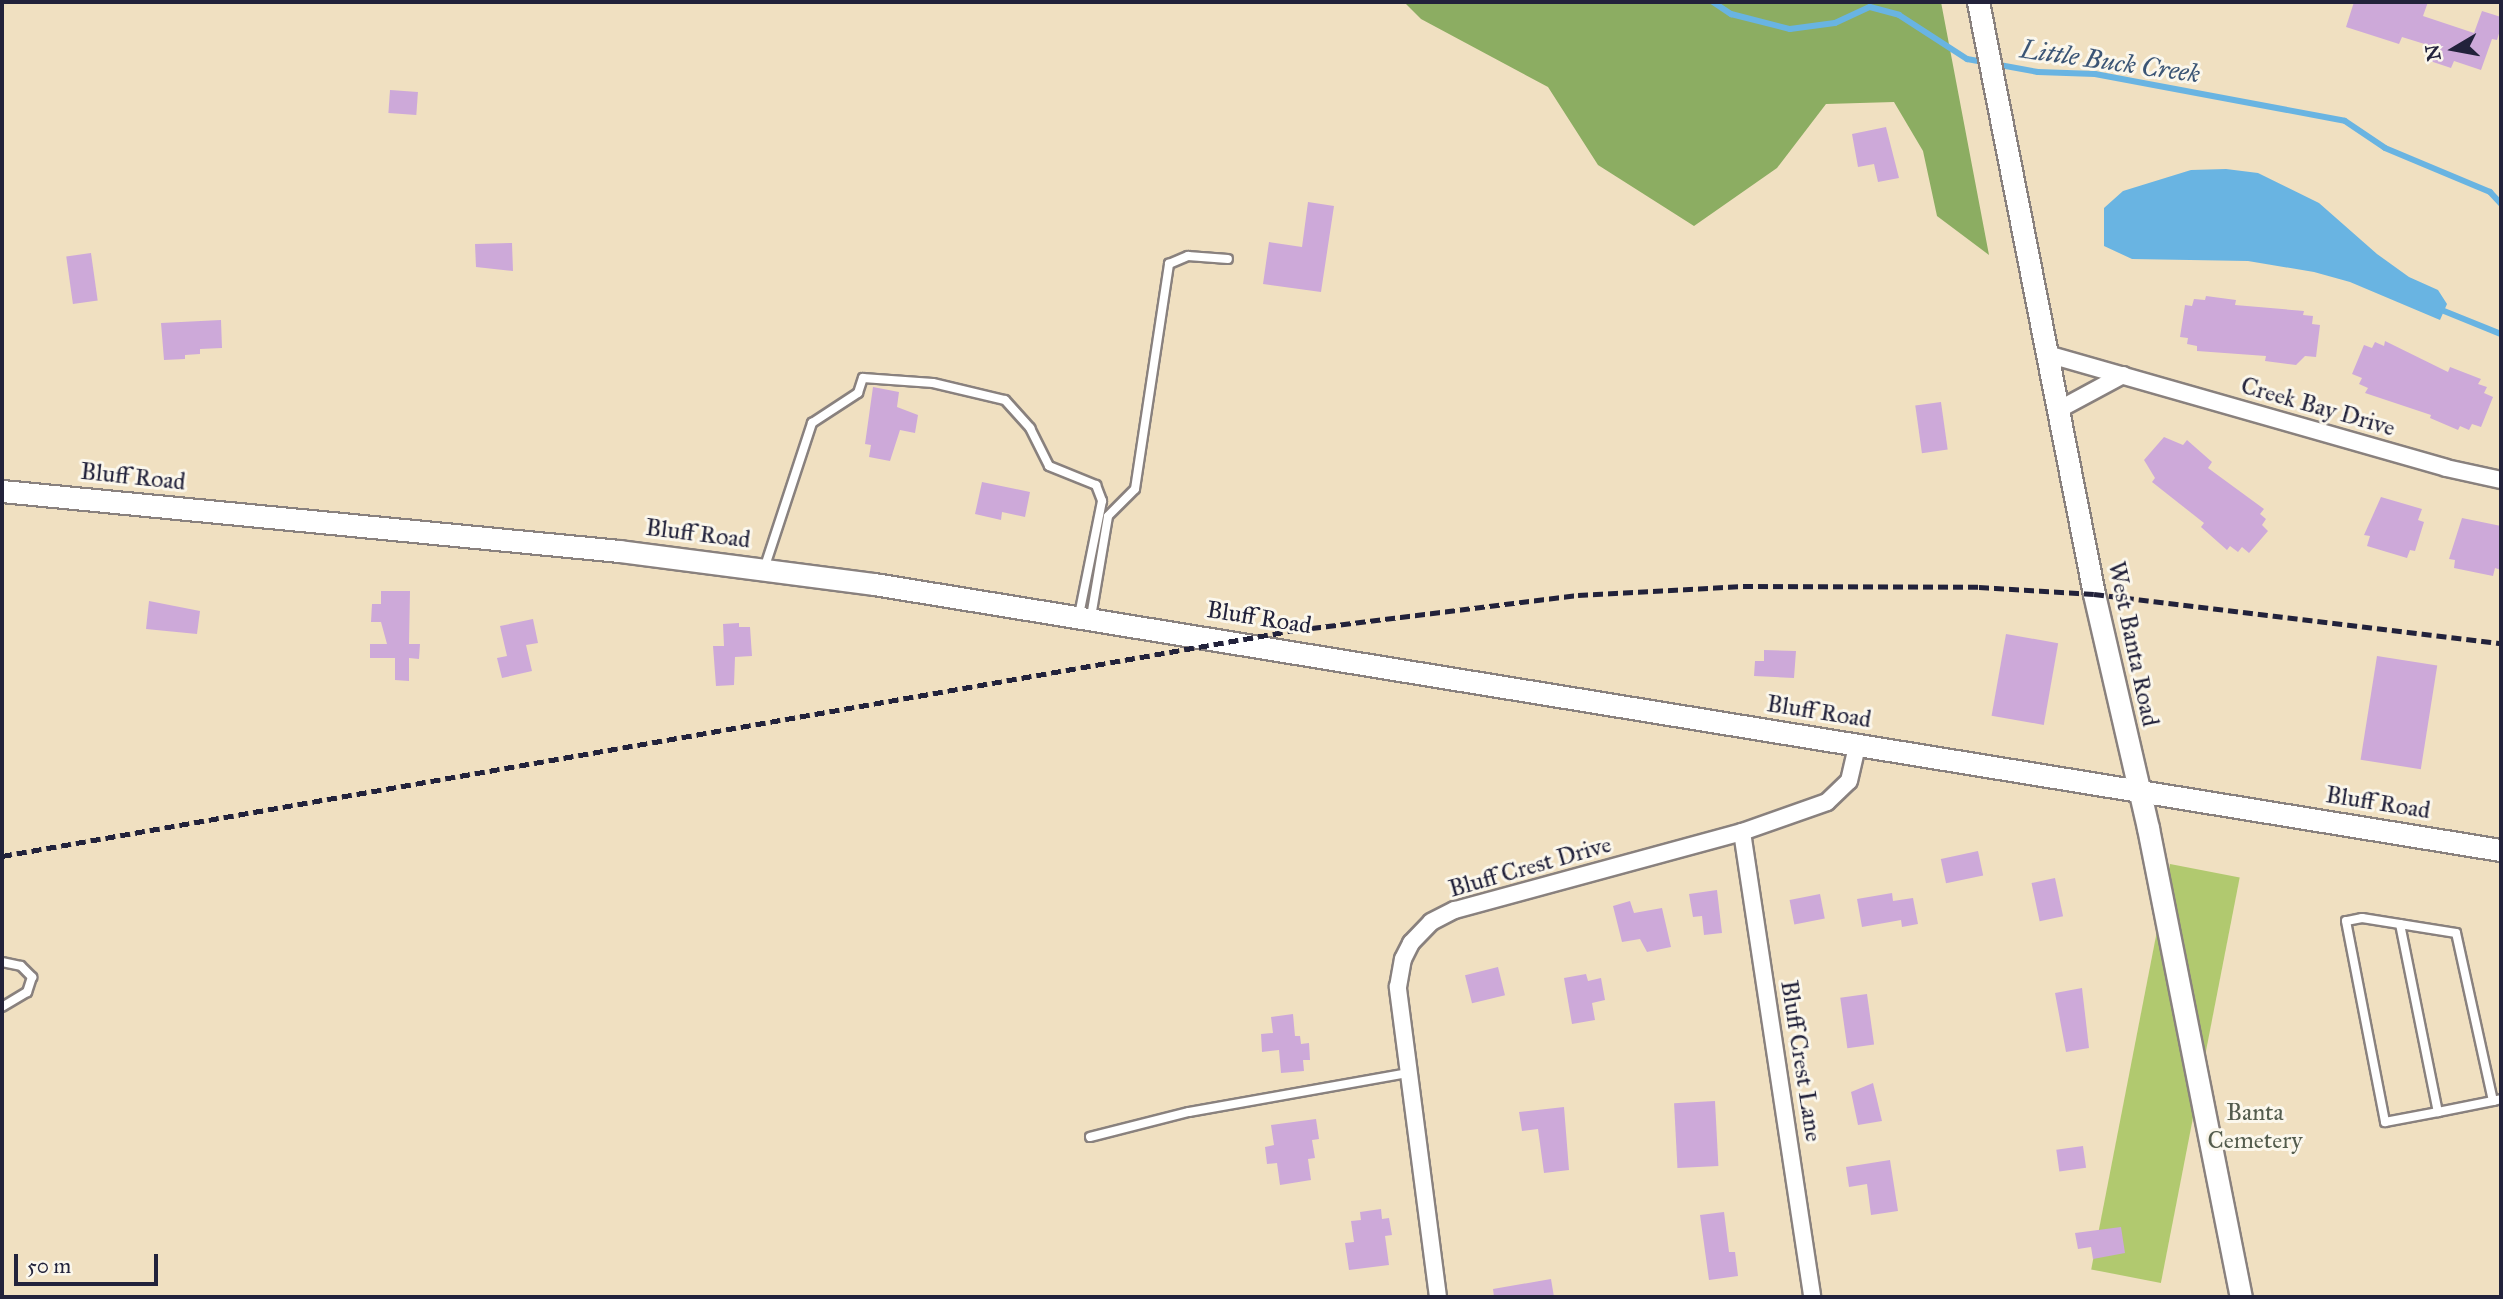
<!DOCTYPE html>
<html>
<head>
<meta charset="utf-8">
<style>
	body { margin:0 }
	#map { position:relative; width:2503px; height:1299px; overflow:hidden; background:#f0e0c1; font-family:"IM FELL Great Primer",serif }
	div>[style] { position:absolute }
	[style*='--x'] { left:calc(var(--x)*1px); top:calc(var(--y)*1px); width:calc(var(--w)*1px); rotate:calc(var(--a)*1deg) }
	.green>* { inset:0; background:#b1c96f; transform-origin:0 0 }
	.forest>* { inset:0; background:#8cad62 }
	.water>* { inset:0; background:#69b4e2 }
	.stream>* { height:6px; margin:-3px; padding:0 3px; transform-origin:3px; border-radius:3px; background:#69b4e2 }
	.building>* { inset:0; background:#cda9d9; transform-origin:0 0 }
	.roads { filter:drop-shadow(2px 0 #89817e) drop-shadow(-2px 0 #89817e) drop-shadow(0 2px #89817e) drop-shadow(0 -2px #89817e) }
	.lane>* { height:8px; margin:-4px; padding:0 4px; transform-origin:4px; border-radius:4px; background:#fff }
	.street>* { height:16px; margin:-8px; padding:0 8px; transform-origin:8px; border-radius:8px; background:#fff }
	.secondary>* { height:21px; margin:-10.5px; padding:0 10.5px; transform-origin:10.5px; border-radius:10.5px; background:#fff }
	.rail>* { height:5px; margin-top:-2.5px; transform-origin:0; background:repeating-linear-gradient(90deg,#22223b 0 10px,transparent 0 15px) }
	span { translate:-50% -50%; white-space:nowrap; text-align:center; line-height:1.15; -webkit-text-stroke:6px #fbf7ec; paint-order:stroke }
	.street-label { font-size:24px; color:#22223b }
	.park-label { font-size:24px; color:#545c4d }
	.water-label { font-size:26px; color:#3b5575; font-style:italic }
	.frame { position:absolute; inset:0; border:4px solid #22223b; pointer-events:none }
	.north { position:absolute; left:2419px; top:14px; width:70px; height:70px; -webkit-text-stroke:5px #fbf7ec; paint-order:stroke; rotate:260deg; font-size:19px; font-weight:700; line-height:28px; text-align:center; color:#22223b }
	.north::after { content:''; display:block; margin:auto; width:24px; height:32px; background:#22223b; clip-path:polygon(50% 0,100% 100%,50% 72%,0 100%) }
	.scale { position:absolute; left:14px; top:1254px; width:144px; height:32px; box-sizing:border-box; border:4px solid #22223b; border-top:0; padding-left:9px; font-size:21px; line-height:24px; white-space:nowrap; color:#22223b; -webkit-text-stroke:5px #fbf7ec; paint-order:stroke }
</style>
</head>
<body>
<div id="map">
	<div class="green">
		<div style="left:2170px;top:864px;width:71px;height:413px;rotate:11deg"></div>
	</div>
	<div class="forest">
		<div style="clip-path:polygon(1404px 2px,1941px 2px,1989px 255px,1937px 216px,1923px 151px,1894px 102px,1826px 104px,1777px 168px,1694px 226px,1598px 165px,1548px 87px,1421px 19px)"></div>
	</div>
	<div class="water">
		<div style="clip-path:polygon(2226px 169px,2258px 173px,2319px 203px,2377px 254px,2409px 277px,2438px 290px,2447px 304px,2440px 320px,2350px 282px,2314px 272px,2248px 261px,2132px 259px,2104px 246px,2104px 208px,2123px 191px,2191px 170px)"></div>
	</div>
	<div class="stream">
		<div style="--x:1713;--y:2;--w:22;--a:34"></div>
		<div style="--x:1731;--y:14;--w:61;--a:14.3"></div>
		<div style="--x:1790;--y:29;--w:45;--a:-7.6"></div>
		<div style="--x:1835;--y:23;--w:38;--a:-25"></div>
		<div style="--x:1870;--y:7;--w:30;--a:15"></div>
		<div style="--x:1899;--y:15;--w:81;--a:32.9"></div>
		<div style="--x:1967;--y:59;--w:72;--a:10.4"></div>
		<div style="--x:2038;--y:72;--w:57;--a:2"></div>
		<div style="--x:2095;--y:74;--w:254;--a:10.6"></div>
		<div style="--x:2345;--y:121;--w:48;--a:34"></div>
		<div style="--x:2385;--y:148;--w:114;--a:22.7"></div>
		<div style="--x:2490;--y:192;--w:16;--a:47"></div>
		<div style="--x:2444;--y:311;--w:61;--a:22"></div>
	</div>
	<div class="building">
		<div style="clip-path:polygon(2354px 2px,2428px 2px,2423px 16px,2474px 33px,2482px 11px,2501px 17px,2501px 27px,2497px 40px,2492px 39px,2481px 70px,2454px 61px,2451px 68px,2427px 60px,2431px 46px,2402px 37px,2399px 44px,2346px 27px)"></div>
		<div style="left:390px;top:90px;width:28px;height:23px;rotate:4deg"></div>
		<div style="clip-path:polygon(1886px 127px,1899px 178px,1878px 182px,1874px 164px,1858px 167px,1852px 134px)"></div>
		<div style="clip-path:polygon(1308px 202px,1334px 206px,1321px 292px,1263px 284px,1269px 242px,1302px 247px)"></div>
		<div style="clip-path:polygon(512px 243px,513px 271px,476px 267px,475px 244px)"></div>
		<div style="left:91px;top:253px;width:48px;height:25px;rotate:82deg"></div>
		<div style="clip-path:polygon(2206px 296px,2236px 300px,2235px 305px,2304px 311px,2303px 315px,2313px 316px,2312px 324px,2320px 325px,2316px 357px,2305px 356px,2296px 365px,2265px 361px,2266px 356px,2197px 351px,2197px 346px,2187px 344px,2188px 338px,2180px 337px,2185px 305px,2192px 306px,2194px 299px,2205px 300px)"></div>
		<div style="clip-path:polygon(221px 320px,222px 348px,200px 349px,200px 354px,185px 355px,185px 359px,164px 360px,161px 323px)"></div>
		<div style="clip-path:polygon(2385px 341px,2448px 372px,2450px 367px,2481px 379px,2478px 384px,2487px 387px,2484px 393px,2493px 397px,2481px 427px,2472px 424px,2469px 430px,2460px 426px,2458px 430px,2430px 418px,2431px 415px,2365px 393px,2368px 388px,2359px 384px,2362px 378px,2352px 374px,2364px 345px,2372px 348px,2375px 342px,2384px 346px)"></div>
		<div style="clip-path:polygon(873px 387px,899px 392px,897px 407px,918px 415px,915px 433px,900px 430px,890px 461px,869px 457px,871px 445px,865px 444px)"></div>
		<div style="left:1941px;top:402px;width:48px;height:26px;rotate:82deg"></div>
		<div style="clip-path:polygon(2164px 437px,2183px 445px,2187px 440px,2212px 462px,2208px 468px,2264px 509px,2260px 514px,2266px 519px,2262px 525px,2268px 531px,2249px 553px,2242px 547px,2238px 552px,2230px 546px,2227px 550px,2201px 527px,2204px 523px,2152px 482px,2155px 478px,2144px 460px)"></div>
		<div style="clip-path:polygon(982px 482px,1030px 492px,1025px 517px,1002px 512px,1001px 520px,975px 514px)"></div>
		<div style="clip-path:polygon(2381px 497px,2422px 509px,2418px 520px,2424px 522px,2415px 551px,2410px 550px,2407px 558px,2367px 546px,2370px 536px,2364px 535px)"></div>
		<div style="clip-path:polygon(2462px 518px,2501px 526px,2501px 570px,2495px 568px,2493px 576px,2454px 568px,2455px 560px,2449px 559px)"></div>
		<div style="clip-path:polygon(381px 591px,410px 591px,409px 644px,420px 644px,419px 659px,409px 658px,409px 681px,395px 680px,395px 658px,370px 658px,370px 644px,387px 644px,381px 622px,371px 622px,372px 604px,381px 604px)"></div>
		<div style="clip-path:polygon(149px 601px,200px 611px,197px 634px,146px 629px)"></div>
		<div style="clip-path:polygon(533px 619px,538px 643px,526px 645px,532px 671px,502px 678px,497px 658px,507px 656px,500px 626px)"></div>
		<div style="clip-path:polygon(739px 623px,739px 627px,750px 627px,752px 656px,735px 657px,734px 685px,716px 686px,713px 646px,724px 646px,723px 624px)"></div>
		<div style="left:2006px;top:634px;width:53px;height:83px;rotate:10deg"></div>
		<div style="clip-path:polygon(1764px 650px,1796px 651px,1794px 678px,1754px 676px,1755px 661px,1764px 661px)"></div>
		<div style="left:2377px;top:656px;width:61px;height:105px;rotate:9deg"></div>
		<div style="left:1978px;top:851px;width:25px;height:38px;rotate:78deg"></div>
		<div style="left:2055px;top:878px;width:39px;height:24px;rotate:78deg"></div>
		<div style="clip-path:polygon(1717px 890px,1722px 933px,1704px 935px,1702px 916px,1693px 917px,1689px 894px)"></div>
		<div style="clip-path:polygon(1892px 893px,1893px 901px,1913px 898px,1918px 924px,1902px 927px,1901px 920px,1862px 927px,1857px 899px)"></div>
		<div style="left:1820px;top:894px;width:25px;height:31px;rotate:79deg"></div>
		<div style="clip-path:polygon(1630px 901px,1634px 913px,1662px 908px,1671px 947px,1647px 952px,1640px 939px,1622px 942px,1613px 906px)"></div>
		<div style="left:1498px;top:967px;width:29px;height:34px;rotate:76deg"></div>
		<div style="clip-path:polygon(1586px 974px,1588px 981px,1601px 978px,1605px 1000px,1592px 1003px,1595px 1020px,1572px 1024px,1564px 978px)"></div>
		<div style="clip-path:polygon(2082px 988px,2089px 1048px,2066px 1052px,2055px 993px)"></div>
		<div style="left:1867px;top:994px;width:51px;height:27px;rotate:82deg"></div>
		<div style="clip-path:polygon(1293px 1014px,1295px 1036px,1300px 1036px,1301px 1044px,1309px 1043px,1310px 1060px,1303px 1060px,1304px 1071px,1281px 1073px,1279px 1050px,1262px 1052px,1261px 1034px,1273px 1033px,1271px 1017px)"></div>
		<div style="clip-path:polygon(1873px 1083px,1882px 1121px,1858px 1125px,1851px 1092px)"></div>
		<div style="left:1715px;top:1101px;width:65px;height:41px;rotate:87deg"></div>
		<div style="clip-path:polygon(1564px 1107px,1569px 1170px,1544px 1173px,1538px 1129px,1522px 1131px,1519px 1112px)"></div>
		<div style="clip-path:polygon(1316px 1119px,1319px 1139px,1312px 1140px,1315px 1158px,1308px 1159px,1311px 1180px,1280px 1185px,1277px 1163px,1267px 1164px,1265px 1147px,1274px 1145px,1271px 1125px)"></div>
		<div style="left:2083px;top:1146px;width:22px;height:27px;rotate:82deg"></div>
		<div style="clip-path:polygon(1890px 1160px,1898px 1211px,1871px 1215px,1867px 1184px,1849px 1187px,1846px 1167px)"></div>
		<div style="clip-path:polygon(1381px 1209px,1382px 1219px,1389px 1218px,1392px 1235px,1385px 1236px,1389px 1265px,1349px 1270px,1345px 1243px,1354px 1242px,1351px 1221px,1361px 1220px,1360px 1212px)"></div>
		<div style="clip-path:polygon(1724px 1212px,1729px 1252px,1735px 1252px,1738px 1276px,1709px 1280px,1700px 1215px)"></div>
		<div style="clip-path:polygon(2121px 1227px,2125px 1253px,2093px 1259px,2091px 1247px,2078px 1249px,2075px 1233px)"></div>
		<div style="clip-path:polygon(1551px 1279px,1554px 1297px,1494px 1297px,1493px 1289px)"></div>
	</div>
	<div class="roads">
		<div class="lane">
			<div style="--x:764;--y:569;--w:154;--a:-71.8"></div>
			<div style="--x:812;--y:423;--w:55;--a:-33.1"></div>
			<div style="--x:858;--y:393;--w:16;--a:-72"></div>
			<div style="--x:863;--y:378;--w:70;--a:4.1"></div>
			<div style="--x:933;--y:383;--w:74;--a:13.3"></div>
			<div style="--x:1005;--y:400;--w:38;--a:48"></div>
			<div style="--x:1030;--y:428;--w:42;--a:63.4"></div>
			<div style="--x:1049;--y:466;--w:51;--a:22"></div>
			<div style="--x:1096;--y:485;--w:17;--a:69"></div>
			<div style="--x:1102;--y:501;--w:116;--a:101.4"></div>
			<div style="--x:1091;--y:617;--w:102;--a:-80.4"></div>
			<div style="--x:1108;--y:516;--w:38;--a:-45"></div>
			<div style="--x:1135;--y:489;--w:228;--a:-81.4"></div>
			<div style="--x:1169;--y:264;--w:21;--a:-23"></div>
			<div style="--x:1188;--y:256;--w:40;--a:4.3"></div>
			<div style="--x:2400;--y:924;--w:192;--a:78.6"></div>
			<div style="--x:2;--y:962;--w:19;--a:12"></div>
			<div style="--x:21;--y:966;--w:16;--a:45"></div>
			<div style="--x:32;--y:977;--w:16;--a:108"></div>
			<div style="--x:27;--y:992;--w:29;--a:149"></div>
			<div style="--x:2493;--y:1101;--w:172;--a:-102.4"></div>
			<div style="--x:2456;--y:933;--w:95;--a:-170.9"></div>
			<div style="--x:2362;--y:918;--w:16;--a:169"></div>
			<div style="--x:2346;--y:921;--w:205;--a:79"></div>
			<div style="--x:2385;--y:1122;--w:54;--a:-10.7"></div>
			<div style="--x:2438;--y:1112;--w:56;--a:-11.3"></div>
			<div style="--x:2493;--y:1101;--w:8;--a:-14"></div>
			<div style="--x:1090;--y:1137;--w:102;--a:-14.2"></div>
			<div style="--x:1189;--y:1112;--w:223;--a:-10.1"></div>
		</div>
		<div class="street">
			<div style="--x:2047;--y:354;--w:415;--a:15.9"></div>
			<div style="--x:2446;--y:468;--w:56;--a:12.3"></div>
			<div style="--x:2058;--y:410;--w:74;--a:-28.3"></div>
			<div style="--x:1742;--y:832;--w:470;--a:81.4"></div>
			<div style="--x:1438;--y:1297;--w:313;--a:-97.4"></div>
			<div style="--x:1398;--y:987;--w:28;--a:-80"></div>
			<div style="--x:1403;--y:959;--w:18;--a:-63"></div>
			<div style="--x:1411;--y:943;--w:29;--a:-46"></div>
			<div style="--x:1431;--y:922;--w:27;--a:-27"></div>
			<div style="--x:1455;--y:910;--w:297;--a:-15.2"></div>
			<div style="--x:1742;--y:832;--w:90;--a:-19.4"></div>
			<div style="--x:1827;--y:802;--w:30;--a:-44"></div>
			<div style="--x:1849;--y:781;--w:37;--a:-77"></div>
		</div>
		<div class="secondary">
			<div style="--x:1978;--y:2;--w:603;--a:78.91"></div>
			<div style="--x:2094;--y:594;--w:240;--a:77"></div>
			<div style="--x:2148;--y:828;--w:478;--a:78.8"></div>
			<div style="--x:2;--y:491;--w:620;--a:5.55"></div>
			<div style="--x:619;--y:551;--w:257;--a:7.4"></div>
			<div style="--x:874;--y:584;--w:1649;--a:9.29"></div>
		</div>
	</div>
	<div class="rail">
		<div style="--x:2;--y:856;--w:1314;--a:-9.91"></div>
		<div style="--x:1296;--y:630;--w:284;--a:-7.1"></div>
		<div style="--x:1578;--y:595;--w:165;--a:-3.1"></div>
		<div style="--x:1743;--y:586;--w:236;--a:0.2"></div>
		<div style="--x:1979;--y:587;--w:115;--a:3.5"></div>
		<div style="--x:2094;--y:594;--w:410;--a:6.9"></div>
	</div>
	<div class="street-label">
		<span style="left:2318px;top:407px;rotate:16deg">Creek Bay Drive</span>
		<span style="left:133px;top:477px;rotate:6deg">Bluff Road</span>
		<span style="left:698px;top:534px;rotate:7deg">Bluff Road</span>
		<span style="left:1259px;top:618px;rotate:9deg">Bluff Road</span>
		<span style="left:2133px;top:644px;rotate:78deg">West Banta Road</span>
		<span style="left:1819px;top:712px;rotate:9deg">Bluff Road</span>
		<span style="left:2378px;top:803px;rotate:9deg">Bluff Road</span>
		<span style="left:1530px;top:867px;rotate:-16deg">Bluff Crest Drive</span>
		<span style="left:1801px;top:1061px;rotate:81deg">Bluff Crest Lane</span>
	</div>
	<div class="park-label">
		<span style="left:2255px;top:1127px">Banta<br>Cemetery</span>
	</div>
	<div class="water-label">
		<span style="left:2110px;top:62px;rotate:8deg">Little Buck Creek</span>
	</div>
	<div class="frame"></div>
	<div class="north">N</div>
	<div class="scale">50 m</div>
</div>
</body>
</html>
